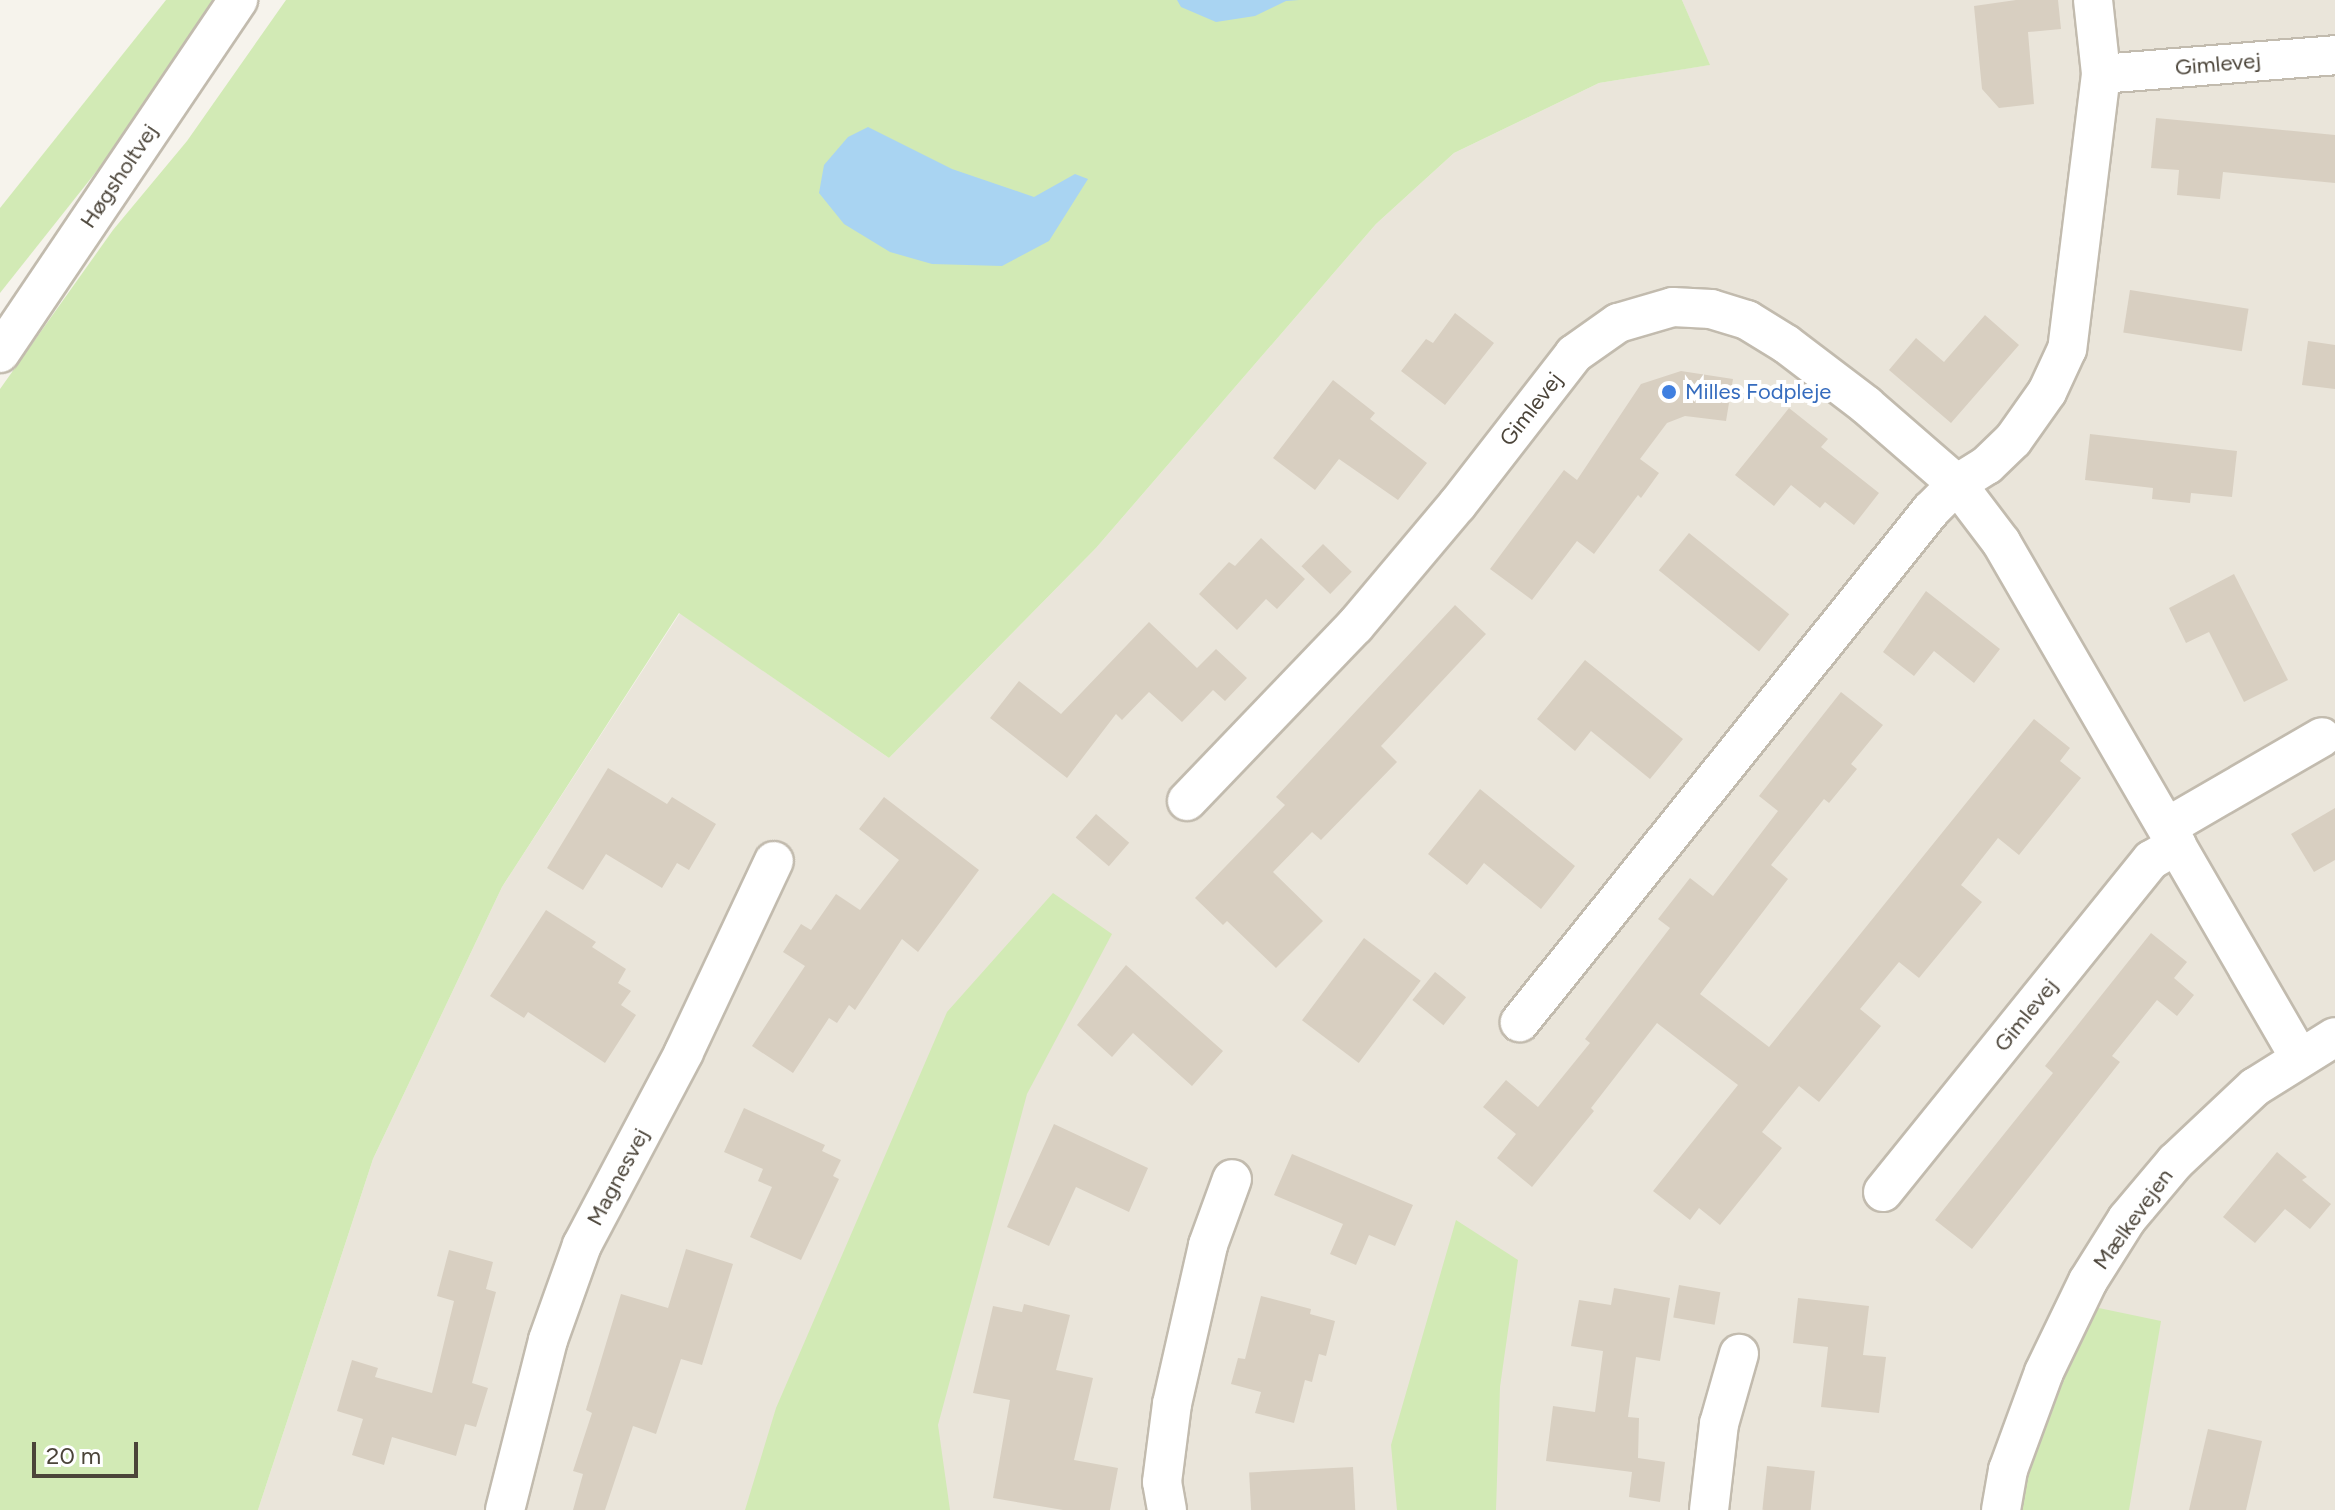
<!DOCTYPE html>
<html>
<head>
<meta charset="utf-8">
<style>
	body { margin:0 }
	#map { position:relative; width:2335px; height:1510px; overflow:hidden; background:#f6f3ec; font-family:Figtree,sans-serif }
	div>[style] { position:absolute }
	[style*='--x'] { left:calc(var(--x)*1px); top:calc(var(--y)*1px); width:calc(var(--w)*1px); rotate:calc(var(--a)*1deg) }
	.residential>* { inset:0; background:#eae5da }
	.green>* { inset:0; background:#d2eab5 }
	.water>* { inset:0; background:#a9d4f2 }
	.building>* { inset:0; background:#d8cfc1; transform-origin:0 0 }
	.roads { filter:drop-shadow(2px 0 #c2bbae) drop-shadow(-2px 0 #c2bbae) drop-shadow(0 2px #c2bbae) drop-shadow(0 -2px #c2bbae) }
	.minor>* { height:38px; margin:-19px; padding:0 19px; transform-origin:19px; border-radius:19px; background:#fff }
	.dots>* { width:22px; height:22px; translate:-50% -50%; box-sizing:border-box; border:4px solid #fff; border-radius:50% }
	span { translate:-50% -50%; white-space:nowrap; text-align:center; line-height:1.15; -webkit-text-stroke:8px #fff; paint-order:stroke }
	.street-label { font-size:22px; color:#4b4439 }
	.shop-label { font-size:22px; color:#366cbe }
	.left { translate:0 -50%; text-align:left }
	.scale { position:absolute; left:32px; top:1442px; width:106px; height:36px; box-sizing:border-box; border:4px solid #4b4439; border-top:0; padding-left:10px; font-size:24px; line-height:28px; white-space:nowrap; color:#4b4439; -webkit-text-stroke:6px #fff; paint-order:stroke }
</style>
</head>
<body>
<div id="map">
	<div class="residential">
		<div style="clip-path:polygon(1682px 0,2335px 0,2335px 1510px,258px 1510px,373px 1159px,502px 887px,680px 613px,889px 758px,1096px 548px,1376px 224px,1454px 153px,1599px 83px,1709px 65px)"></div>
	</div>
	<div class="green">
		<div style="clip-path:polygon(166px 0,219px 0,111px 153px,0 293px,0 208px)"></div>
		<div style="clip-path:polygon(286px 0,1682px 0,1710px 65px,1599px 83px,1454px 153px,1376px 224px,1096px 548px,889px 758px,679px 613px,502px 887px,373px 1159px,258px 1510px,0 1510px,0 389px,113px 230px,187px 141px)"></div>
		<div style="clip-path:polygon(1053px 893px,1112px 934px,1027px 1094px,938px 1425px,950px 1510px,745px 1510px,776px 1408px,947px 1012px)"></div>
		<div style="clip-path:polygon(1456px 1220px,1518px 1260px,1500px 1387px,1496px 1510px,1397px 1510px,1391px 1445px)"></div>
		<div style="clip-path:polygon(2094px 1307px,2161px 1321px,2129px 1510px,2015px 1510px,2023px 1472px,2066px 1357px)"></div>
	</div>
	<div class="water">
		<div style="clip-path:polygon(1177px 0,1299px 0,1286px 1px,1255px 16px,1216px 22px,1181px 7px)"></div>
		<div style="clip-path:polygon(868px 127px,952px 169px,1034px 197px,1075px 174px,1088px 179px,1049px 241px,1002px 266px,932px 264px,890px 252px,844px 224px,819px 193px,824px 165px,848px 137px)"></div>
	</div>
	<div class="building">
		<div style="clip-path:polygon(2016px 0,2058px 0,2061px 29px,2028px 32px,2034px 104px,1999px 108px,1982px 89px,1974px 6px)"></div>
		<div style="clip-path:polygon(2156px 118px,2335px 135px,2335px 183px,2223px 172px,2220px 199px,2177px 195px,2179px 170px,2151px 168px)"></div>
		<div style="left:2130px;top:290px;width:120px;height:43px;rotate:9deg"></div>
		<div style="clip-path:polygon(1455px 313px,1494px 343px,1445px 405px,1401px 371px,1426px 339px,1433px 343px)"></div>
		<div style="clip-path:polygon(1985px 315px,2019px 345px,1951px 423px,1889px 370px,1916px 338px,1944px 362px)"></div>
		<div style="clip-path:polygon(2308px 341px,2335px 345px,2335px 389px,2302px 385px)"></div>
		<div style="clip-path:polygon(1681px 371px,1733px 379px,1726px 421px,1685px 416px,1667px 423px,1640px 459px,1659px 473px,1641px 498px,1638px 495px,1594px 554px,1577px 541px,1532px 600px,1490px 569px,1564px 470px,1577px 480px,1641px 384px)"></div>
		<div style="clip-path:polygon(1333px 380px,1375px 413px,1370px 419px,1427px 463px,1398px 500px,1339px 459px,1315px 490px,1273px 458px)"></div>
		<div style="clip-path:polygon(1789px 408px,1828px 439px,1821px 447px,1879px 493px,1854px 525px,1825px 502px,1820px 508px,1791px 485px,1774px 506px,1735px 475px)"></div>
		<div style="clip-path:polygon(2090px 434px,2237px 451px,2232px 497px,2191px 493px,2190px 503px,2152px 499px,2153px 488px,2085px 480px)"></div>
		<div style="left:1689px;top:533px;width:129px;height:48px;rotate:39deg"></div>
		<div style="clip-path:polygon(1261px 538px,1305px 579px,1277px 609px,1266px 599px,1237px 630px,1199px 594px,1229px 562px,1235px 566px)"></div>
		<div style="left:1323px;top:544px;width:40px;height:31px;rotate:44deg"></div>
		<div style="clip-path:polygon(2234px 574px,2288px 680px,2244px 702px,2209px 632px,2186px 643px,2169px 608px)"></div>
		<div style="clip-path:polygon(1926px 591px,2000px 649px,1974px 683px,1934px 651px,1914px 676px,1883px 652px)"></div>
		<div style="clip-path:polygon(1455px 605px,1486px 634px,1381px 746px,1397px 762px,1321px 840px,1312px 832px,1273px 872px,1323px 921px,1276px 968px,1227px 921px,1223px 925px,1195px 898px,1285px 805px,1276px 797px)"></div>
		<div style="clip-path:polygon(1149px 622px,1197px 668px,1216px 649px,1247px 678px,1225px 701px,1213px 690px,1182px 722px,1149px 692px,1122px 720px,1116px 714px,1067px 778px,990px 718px,1019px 681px,1061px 714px)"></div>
		<div style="clip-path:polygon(1585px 660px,1683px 739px,1650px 779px,1591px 731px,1575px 751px,1537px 719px)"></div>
		<div style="clip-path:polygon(1841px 692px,1883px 725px,1851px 764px,1857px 769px,1829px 803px,1824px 799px,1771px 865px,1788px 879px,1700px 994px,1769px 1047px,2034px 719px,2070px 748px,2060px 761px,2081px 778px,2019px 855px,1998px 838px,1961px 885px,1982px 902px,1919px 978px,1899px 962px,1860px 1009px,1881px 1026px,1819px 1102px,1799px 1086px,1762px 1132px,1782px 1148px,1720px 1225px,1699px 1208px,1690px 1220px,1653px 1191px,1738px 1085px,1657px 1023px,1591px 1108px,1594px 1111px,1532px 1187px,1497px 1158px,1516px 1134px,1483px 1107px,1506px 1080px,1538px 1107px,1590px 1043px,1585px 1039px,1670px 928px,1658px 919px,1690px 878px,1713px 896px,1778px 811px,1759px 796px)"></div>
		<div style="clip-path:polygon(608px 768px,667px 804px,672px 797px,716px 824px,689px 870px,677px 863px,662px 888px,606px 854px,583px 890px,547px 868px)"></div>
		<div style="clip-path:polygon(1480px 789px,1575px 866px,1541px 909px,1484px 863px,1467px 885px,1428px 854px)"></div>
		<div style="clip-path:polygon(884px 797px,979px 870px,918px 952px,902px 939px,855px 1010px,849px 1005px,837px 1023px,829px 1018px,793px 1073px,752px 1046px,805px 966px,783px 952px,801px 924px,811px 930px,836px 894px,860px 910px,899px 860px,859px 829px)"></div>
		<div style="clip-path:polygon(2335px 808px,2335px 860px,2314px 872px,2291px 834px)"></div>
		<div style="left:1096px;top:814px;width:44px;height:31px;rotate:41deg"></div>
		<div style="clip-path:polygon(546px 910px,596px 942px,592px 947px,626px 969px,618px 983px,631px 991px,621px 1005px,636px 1015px,605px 1063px,528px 1012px,524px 1018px,490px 996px)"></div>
		<div style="clip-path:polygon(2151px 933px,2187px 962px,2174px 978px,2194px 995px,2177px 1016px,2157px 1000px,2112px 1056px,2120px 1062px,1972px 1249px,1935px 1220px,2053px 1073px,2045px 1066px)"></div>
		<div style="left:1364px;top:938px;width:71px;height:103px;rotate:37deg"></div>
		<div style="clip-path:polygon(1126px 965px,1223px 1051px,1192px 1086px,1133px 1033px,1112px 1057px,1077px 1025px)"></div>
		<div style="left:1435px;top:972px;width:40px;height:36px;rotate:39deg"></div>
		<div style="clip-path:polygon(744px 1108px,825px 1145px,822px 1151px,841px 1160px,833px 1176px,839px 1179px,801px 1260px,750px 1237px,772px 1187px,758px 1181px,763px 1169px,724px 1152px)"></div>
		<div style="clip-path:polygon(1054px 1124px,1148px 1168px,1129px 1212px,1076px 1187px,1049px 1246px,1007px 1227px)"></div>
		<div style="clip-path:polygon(2277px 1152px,2307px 1177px,2302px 1180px,2331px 1204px,2310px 1229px,2285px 1209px,2255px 1243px,2223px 1217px)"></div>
		<div style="clip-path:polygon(1292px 1154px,1413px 1205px,1395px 1246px,1369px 1235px,1356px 1265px,1330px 1254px,1343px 1224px,1274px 1195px)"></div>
		<div style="clip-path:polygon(686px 1249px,733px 1264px,702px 1365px,681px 1359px,656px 1434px,633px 1426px,605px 1510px,573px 1510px,583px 1474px,573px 1471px,592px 1413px,586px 1410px,621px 1294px,668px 1308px)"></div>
		<div style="clip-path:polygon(449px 1250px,493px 1262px,486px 1289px,496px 1292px,472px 1383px,488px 1388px,476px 1427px,465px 1424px,456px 1456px,392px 1437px,384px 1465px,352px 1455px,363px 1419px,337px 1411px,352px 1360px,378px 1368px,375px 1377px,432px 1393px,454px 1301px,437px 1296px)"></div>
		<div style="left:1679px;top:1285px;width:42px;height:33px;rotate:10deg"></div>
		<div style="clip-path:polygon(1614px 1288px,1670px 1298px,1660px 1361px,1636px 1357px,1628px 1417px,1639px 1418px,1638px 1458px,1665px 1462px,1660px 1502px,1629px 1497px,1632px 1472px,1546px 1461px,1553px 1406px,1595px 1412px,1603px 1351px,1571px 1346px,1579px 1300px,1611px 1305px)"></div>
		<div style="clip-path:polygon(1261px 1296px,1311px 1309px,1310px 1314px,1335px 1321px,1326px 1356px,1319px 1354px,1312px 1382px,1305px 1380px,1294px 1423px,1255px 1413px,1261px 1392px,1231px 1384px,1238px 1358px,1245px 1359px)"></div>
		<div style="clip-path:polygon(1798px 1298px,1869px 1306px,1863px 1355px,1886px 1357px,1879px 1413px,1821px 1407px,1828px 1347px,1793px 1343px)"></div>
		<div style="clip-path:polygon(1024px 1304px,1070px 1315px,1056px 1370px,1093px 1378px,1074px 1460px,1118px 1468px,1110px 1510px,1063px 1510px,993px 1498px,1010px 1400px,973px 1393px,993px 1306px,1022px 1312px)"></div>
		<div style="clip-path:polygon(2208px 1429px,2262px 1441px,2246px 1510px,2189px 1510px)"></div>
		<div style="left:1767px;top:1466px;width:48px;height:44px;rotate:6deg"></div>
		<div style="left:1353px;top:1467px;width:43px;height:104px;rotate:87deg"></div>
	</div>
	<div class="roads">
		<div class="minor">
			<div style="--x:2093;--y:0;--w:74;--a:83.8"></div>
			<div style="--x:2101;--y:74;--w:277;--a:97"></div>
			<div style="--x:2067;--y:349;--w:47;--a:114.9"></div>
			<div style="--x:2047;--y:392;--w:59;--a:125.3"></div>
			<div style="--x:2013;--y:440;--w:36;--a:136"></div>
			<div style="--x:1987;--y:465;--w:36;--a:148"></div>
			<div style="--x:1957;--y:484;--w:73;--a:52.8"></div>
			<div style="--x:2001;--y:542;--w:595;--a:59.94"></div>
			<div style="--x:2101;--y:74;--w:235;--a:-4.6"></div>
			<div style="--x:0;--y:353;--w:426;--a:-56"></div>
			<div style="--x:1187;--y:801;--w:243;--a:-46.2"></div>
			<div style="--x:1355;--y:626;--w:158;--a:-49.9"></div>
			<div style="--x:1457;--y:505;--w:191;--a:-52.2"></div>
			<div style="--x:1574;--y:354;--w:54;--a:-35.2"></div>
			<div style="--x:1618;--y:323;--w:57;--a:-16.2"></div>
			<div style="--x:1673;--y:307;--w:38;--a:3"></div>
			<div style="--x:1711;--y:309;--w:38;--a:17"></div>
			<div style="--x:1747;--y:320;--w:46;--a:31.6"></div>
			<div style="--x:1786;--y:344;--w:101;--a:37.3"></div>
			<div style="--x:1866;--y:405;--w:121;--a:41"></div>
			<div style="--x:1957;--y:484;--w:37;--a:135"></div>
			<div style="--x:1931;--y:510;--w:657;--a:128.76"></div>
			<div style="--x:2167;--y:827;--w:179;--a:-30.1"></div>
			<div style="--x:1883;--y:1192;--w:427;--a:-51.1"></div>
			<div style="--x:2151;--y:860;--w:30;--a:-30"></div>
			<div style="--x:505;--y:1510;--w:175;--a:-75.8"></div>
			<div style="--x:548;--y:1340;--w:101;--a:-70.3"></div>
			<div style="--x:582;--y:1245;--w:218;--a:-62.1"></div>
			<div style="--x:684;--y:1052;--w:211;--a:-64.8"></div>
			<div style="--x:1167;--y:1510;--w:28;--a:-100"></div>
			<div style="--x:1162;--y:1482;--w:79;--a:-82.7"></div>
			<div style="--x:1172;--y:1404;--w:163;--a:-77.2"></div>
			<div style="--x:1208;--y:1245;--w:70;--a:-70"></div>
			<div style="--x:1709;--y:1510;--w:87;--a:-83.4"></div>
			<div style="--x:1719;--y:1424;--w:73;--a:-74.1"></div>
			<div style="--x:2001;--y:1510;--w:41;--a:-80.1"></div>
			<div style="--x:2008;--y:1470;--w:104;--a:-69.8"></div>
			<div style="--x:2044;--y:1372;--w:101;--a:-64.2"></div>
			<div style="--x:2088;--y:1281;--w:73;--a:-57.8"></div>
			<div style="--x:2127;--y:1219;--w:75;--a:-49.9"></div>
			<div style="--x:2175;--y:1162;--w:110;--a:-43.2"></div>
			<div style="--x:2255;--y:1087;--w:94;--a:-32"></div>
		</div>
	</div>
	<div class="dots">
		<div style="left:1669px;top:392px;background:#3f7fe0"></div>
	</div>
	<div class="street-label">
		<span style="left:2218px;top:64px;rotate:-5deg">Gimlevej</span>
		<span style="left:119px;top:176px;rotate:-56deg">Høgsholtvej</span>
		<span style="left:1531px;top:409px;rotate:-52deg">Gimlevej</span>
		<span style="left:2026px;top:1015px;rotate:-51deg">Gimlevej</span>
		<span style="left:618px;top:1177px;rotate:-62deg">Magnesvej</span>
		<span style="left:2133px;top:1219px;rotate:-54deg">Mælkevejen</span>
	</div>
	<div class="shop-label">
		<span class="left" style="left:1685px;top:392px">Milles Fodpleje</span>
	</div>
	<div class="scale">20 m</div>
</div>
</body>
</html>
